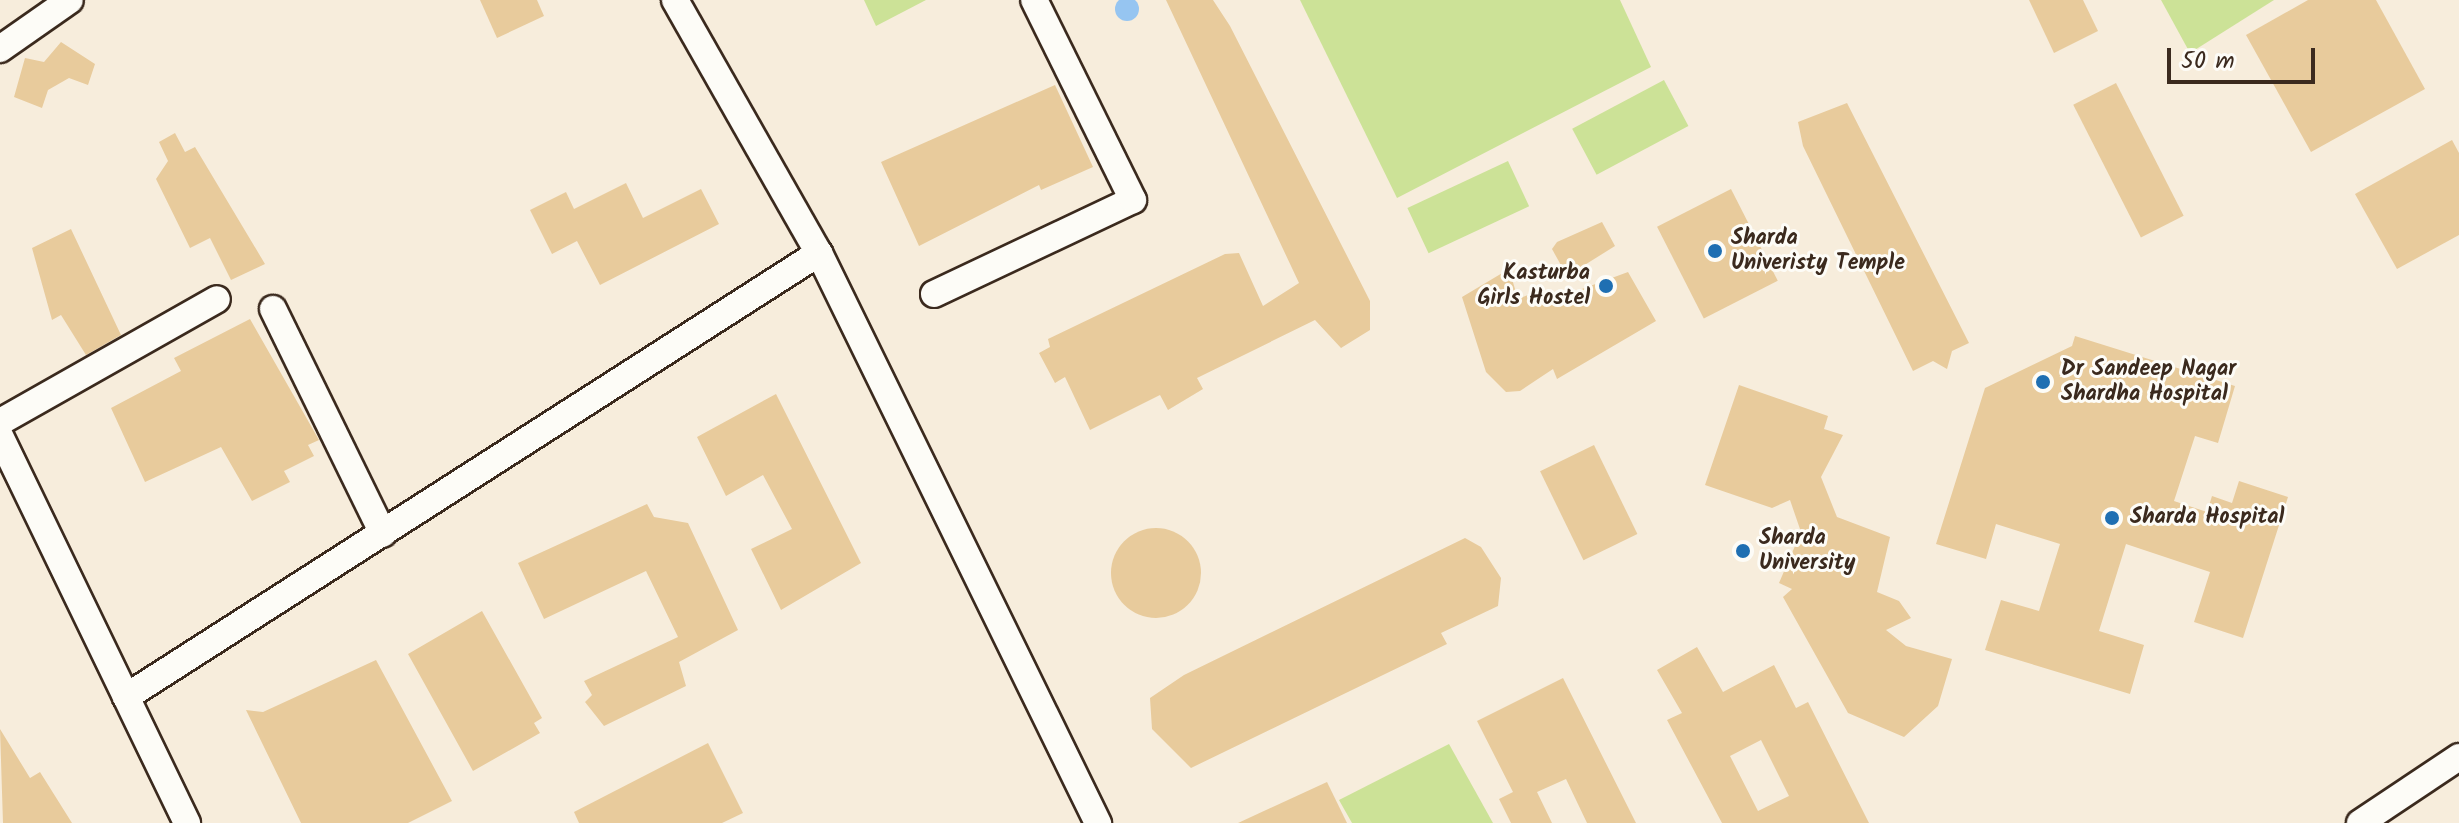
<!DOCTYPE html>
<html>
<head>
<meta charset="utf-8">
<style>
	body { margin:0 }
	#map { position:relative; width:2459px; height:823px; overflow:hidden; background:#f7eddc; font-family:Kalam,sans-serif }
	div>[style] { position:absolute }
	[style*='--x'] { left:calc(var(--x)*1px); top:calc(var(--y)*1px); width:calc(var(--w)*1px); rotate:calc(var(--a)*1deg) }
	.green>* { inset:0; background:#cce297; transform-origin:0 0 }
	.water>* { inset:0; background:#96c5f1 }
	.round { border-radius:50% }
	.building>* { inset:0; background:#e8cb9c; transform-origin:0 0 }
	.roads { filter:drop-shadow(2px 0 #3b2a1e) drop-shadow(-2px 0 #3b2a1e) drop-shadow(0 2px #3b2a1e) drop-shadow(0 -2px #3b2a1e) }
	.minor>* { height:26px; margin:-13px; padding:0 13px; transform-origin:13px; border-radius:13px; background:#fdfcf7 }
	.dots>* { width:22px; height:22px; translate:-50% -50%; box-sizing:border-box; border:4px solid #fdfcf7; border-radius:50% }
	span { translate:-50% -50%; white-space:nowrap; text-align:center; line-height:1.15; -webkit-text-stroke:6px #fdfcf7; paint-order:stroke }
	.poi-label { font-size:22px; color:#3b2a1e; font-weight:700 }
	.left { translate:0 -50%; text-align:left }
	.right { translate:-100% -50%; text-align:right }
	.scale { position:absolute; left:2167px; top:48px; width:148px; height:36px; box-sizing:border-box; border:4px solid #3b2a1e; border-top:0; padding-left:10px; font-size:24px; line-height:28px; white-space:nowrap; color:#3b2a1e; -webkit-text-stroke:6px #fdfcf7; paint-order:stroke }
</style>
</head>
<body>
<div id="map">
	<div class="green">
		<div style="clip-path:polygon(864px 0,926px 0,876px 26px)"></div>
		<div style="clip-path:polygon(1300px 0,1620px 0,1651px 67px,1397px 198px)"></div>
		<div style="clip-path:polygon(2161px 0,2274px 0,2190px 53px)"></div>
		<div style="left:1664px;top:80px;width:52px;height:104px;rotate:62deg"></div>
		<div style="left:1508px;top:161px;width:50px;height:111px;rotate:65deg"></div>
		<div style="clip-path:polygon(1449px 744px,1493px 823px,1352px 823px,1339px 800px)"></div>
	</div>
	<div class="water">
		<div class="round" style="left:1115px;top:-3px;width:24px;height:24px"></div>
	</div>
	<div class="building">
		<div style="clip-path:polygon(480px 0,537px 0,544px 16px,497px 38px)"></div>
		<div style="clip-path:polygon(1166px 0,1213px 0,1230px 26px,1370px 301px,1370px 330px,1341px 348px,1315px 320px,1197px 378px,1203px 389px,1168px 410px,1160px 395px,1090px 430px,1065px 377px,1055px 383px,1039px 353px,1050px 347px,1048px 339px,1225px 254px,1239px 253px,1263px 306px,1299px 283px)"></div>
		<div style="clip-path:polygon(2029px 0,2083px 0,2098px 31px,2054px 53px)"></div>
		<div style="clip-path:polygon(2308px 0,2376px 0,2425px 89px,2311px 152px,2246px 35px)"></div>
		<div style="clip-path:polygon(61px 42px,95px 64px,88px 85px,69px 78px,48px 90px,42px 108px,14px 97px,25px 58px,44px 62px)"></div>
		<div style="left:2116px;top:83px;width:149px;height:48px;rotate:63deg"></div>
		<div style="clip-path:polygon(1055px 85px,1093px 167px,1041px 190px,1039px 185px,919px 246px,881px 162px)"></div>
		<div style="clip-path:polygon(1847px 103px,1969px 343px,1952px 351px,1947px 369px,1933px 361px,1913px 371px,1803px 146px,1798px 122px)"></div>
		<div style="clip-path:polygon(175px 133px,185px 152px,195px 147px,265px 264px,231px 280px,210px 238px,190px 248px,156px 179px,168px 161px,159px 142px)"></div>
		<div style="clip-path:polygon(2452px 140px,2459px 153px,2459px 235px,2397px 269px,2355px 194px)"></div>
		<div style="clip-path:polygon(626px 183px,643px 218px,701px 189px,719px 224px,600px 285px,577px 241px,552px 254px,530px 210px,566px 192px,574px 209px)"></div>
		<div style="left:1731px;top:189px;width:103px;height:83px;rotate:63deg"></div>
		<div style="clip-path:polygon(1602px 222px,1615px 246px,1567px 276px,1552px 249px,1557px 242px)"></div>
		<div style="clip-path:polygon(71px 229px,121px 335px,86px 355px,61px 315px,52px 320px,32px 248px)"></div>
		<div style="clip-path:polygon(1509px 269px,1518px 299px,1528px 295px,1533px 307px,1628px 272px,1656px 321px,1557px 379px,1553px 369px,1520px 391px,1506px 392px,1486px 372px,1462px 297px)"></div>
		<div style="clip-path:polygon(250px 319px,319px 440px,308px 445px,314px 456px,284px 471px,290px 482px,252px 501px,221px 447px,145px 482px,111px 408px,181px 371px,174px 358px)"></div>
		<div style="clip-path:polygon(2075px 336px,2235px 386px,2218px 443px,2195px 436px,2174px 501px,2207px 512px,2212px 496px,2232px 503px,2239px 481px,2288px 497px,2243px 638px,2194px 622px,2210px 572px,2126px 544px,2099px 631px,2144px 645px,2130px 694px,1985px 650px,2001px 600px,2039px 611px,2060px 544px,1996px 524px,1986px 559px,1936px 544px,1985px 388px,2072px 346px)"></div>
		<div style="clip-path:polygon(1739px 385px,1828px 416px,1824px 429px,1843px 435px,1821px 477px,1837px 517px,1890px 537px,1877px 592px,1899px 601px,1911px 618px,1886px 630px,1906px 646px,1952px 659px,1938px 706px,1904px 737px,1848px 713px,1783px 597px,1792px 589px,1779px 583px,1801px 532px,1790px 500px,1772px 508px,1705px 485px)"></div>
		<div style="clip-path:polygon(776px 394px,861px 563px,781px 610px,751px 549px,792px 529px,763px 475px,726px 496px,697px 437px)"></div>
		<div style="left:1594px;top:445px;width:99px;height:60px;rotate:64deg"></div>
		<div style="clip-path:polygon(647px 504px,654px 517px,688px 523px,738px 630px,679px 662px,686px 686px,604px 726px,585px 702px,592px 695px,584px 681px,678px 637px,646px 571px,544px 619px,518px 563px)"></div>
		<div class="round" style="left:1111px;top:528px;width:90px;height:90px"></div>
		<div style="clip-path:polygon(1465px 538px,1481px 547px,1501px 578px,1498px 606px,1441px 633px,1447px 644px,1191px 768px,1152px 729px,1150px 698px,1184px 675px)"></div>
		<div style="clip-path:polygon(482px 611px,542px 718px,534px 723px,540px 733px,473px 771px,408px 654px)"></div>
		<div style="clip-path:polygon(evenodd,1697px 647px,1723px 692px,1774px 665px,1796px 708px,1808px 702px,1869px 823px,1722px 823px,1667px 720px,1682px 713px,1657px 670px,1697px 647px,1761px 740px,1789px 796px,1758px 811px,1730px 756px,1761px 740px)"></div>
		<div style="clip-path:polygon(376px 660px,452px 801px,408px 823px,301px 823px,246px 710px,263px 712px)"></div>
		<div style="clip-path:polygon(1563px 678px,1636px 823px,1587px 823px,1566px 779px,1537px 792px,1552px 823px,1511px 823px,1499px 799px,1513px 792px,1477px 721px)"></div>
		<div style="clip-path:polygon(0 729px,30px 778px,40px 772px,72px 823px,3px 823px)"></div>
		<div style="clip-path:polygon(708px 743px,743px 813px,722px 823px,579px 823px,574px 812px)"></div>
		<div style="clip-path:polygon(1327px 782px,1347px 823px,1238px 823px)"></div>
	</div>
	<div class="roads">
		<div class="minor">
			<div style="--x:675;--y:0;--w:291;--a:60.4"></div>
			<div style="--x:819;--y:253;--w:635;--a:63.92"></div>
			<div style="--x:0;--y:49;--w:85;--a:-35"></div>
			<div style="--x:934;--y:294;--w:220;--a:-25.3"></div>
			<div style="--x:1133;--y:200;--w:223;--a:-116.3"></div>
			<div style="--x:273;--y:309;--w:250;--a:63.9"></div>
			<div style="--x:0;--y:422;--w:249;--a:-29.5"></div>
			<div style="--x:0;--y:436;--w:430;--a:64.2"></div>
			<div style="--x:126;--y:697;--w:823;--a:-32.65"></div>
			<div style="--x:2360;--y:823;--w:119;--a:-33.7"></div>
		</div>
	</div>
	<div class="dots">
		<div style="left:1715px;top:251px;background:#1f6fb2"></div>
		<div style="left:1606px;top:286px;background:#1f6fb2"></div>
		<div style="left:2043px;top:382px;background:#1f6fb2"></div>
		<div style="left:2112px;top:518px;background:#1f6fb2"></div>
		<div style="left:1743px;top:551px;background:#1f6fb2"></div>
	</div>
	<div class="poi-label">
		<span class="left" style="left:1731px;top:251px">Sharda<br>Univeristy Temple</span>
		<span class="right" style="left:1590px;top:286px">Kasturba<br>Girls Hostel</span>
		<span class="left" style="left:2061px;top:382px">Dr Sandeep Nagar<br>Shardha Hospital</span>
		<span class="left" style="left:2130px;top:518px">Sharda Hospital</span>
		<span class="left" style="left:1759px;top:551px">Sharda<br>University</span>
	</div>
	<div class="scale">50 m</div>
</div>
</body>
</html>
